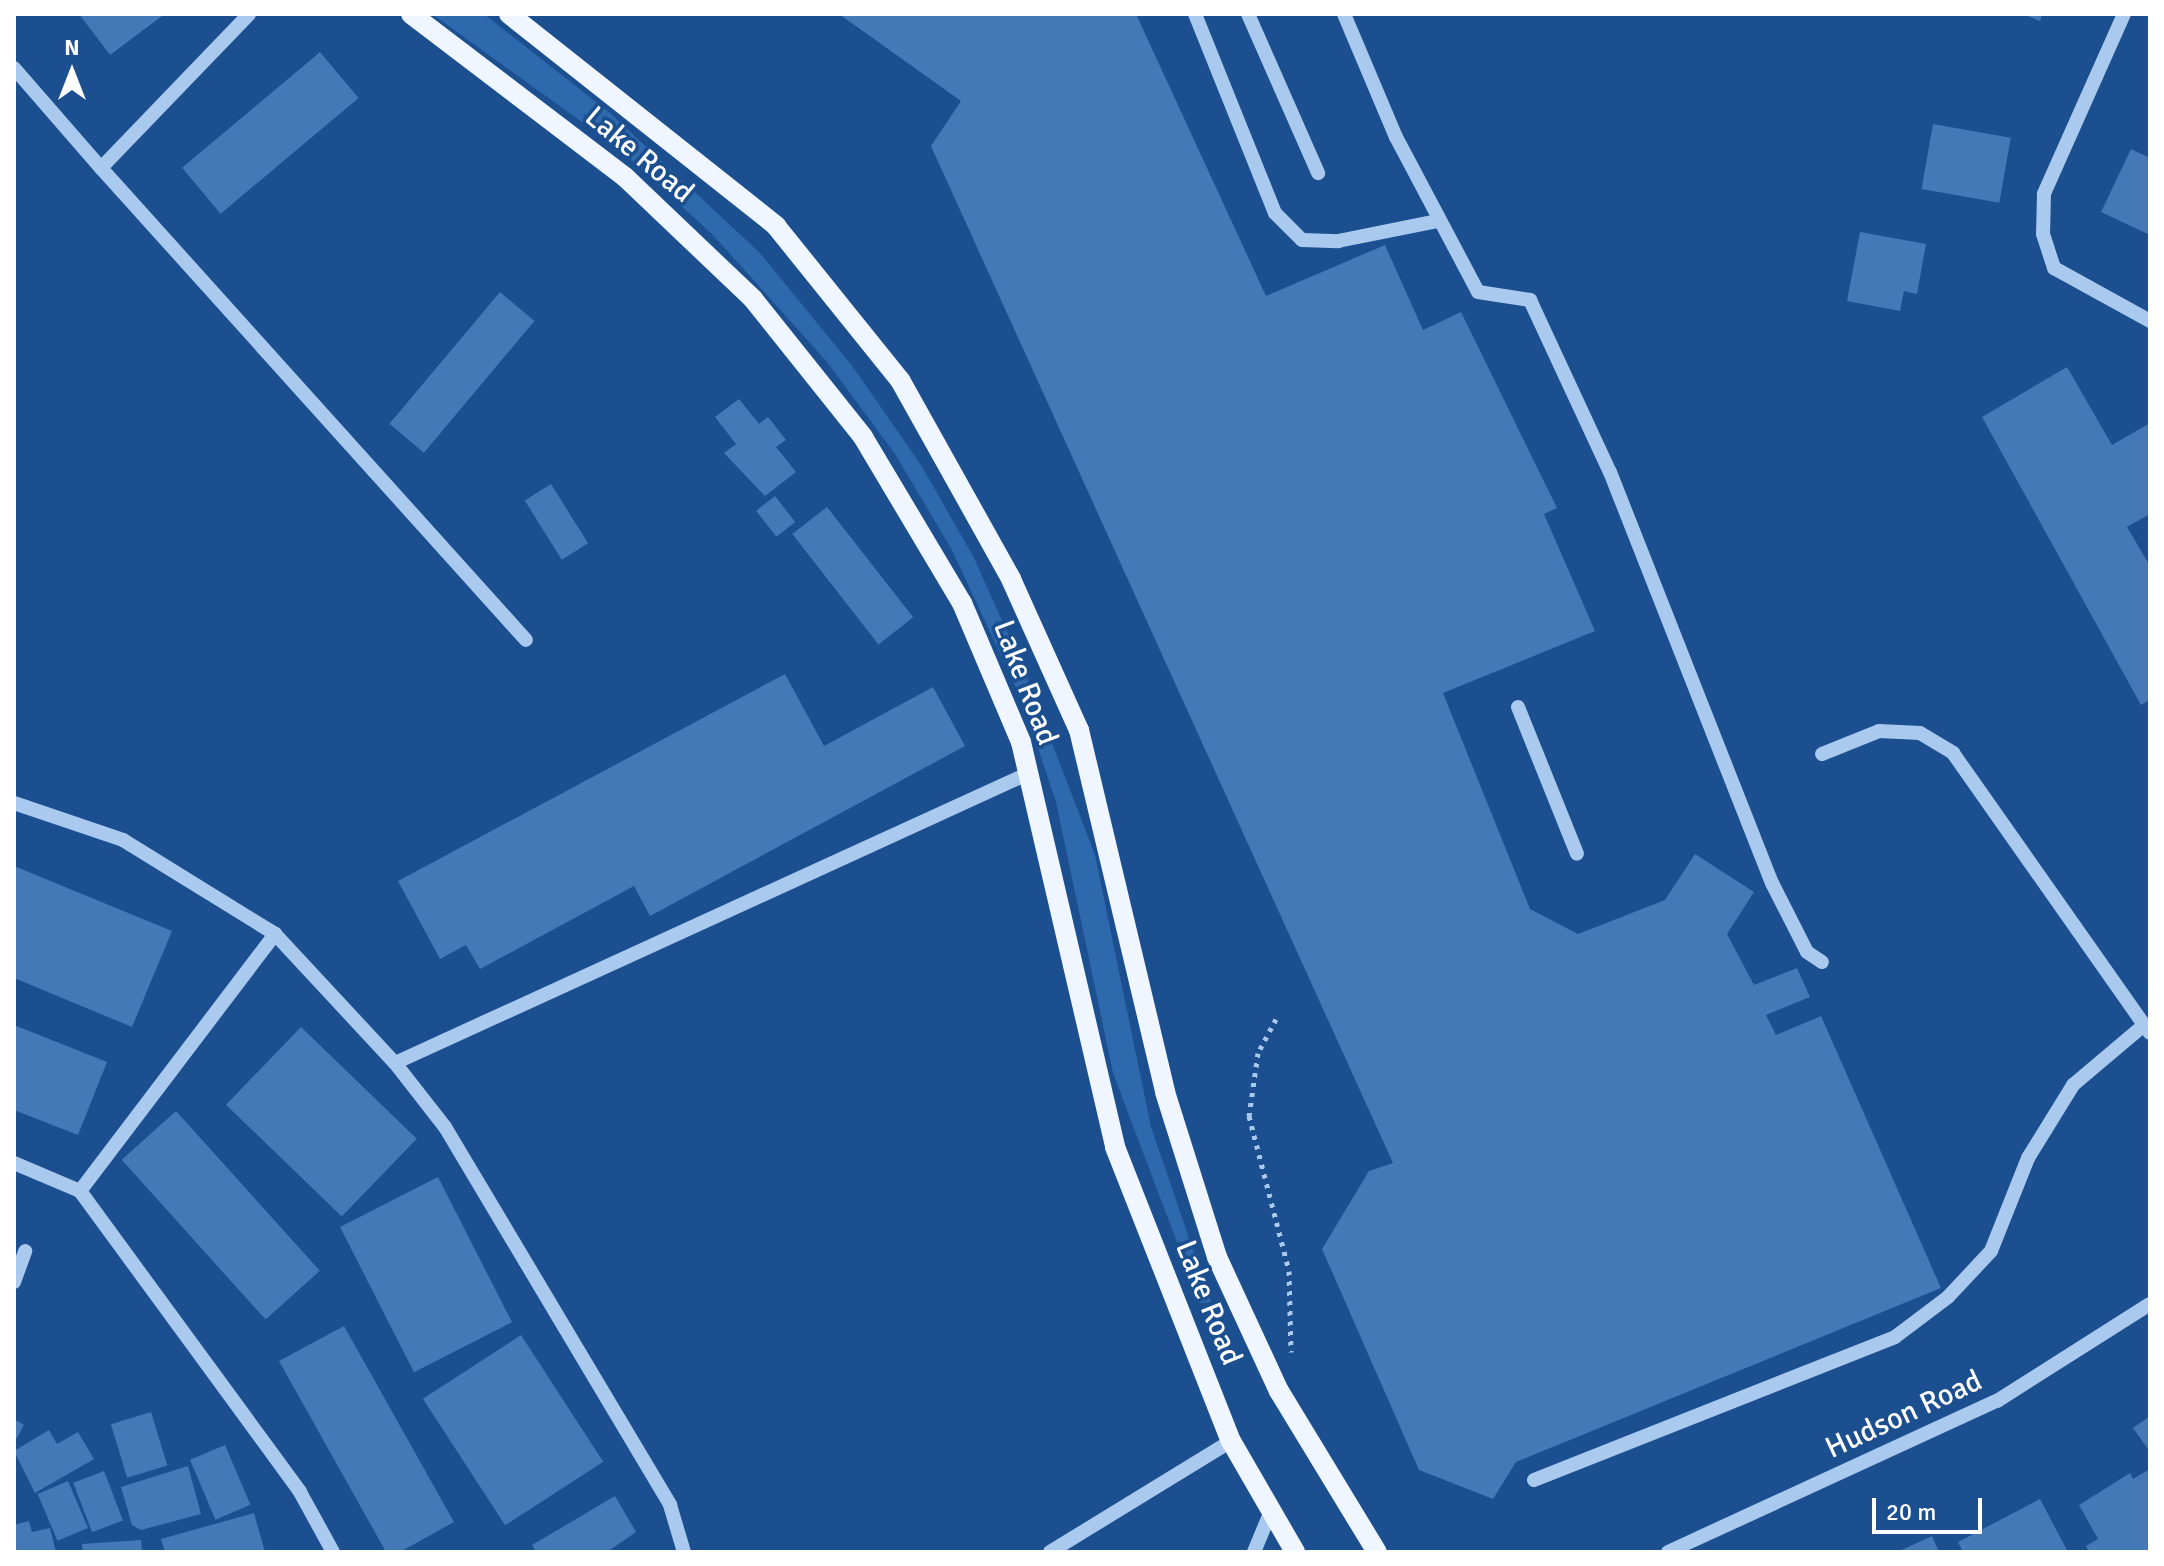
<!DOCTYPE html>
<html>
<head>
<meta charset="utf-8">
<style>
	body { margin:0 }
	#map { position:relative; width:2164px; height:1566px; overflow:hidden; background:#1b4f8f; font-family:Signika,sans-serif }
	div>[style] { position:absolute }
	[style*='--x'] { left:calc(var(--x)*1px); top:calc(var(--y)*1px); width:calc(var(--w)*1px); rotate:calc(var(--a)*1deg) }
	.green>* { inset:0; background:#2e69ad }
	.building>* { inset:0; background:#4478b7; transform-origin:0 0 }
	.path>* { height:5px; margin-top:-2.5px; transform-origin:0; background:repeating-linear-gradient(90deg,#a9c9ee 0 4px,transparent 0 10px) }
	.minor>* { height:14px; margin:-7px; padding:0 7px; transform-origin:7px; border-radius:7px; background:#a9c9ee }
	.major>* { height:20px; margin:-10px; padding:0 10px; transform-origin:10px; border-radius:10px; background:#f0f6ff }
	span { translate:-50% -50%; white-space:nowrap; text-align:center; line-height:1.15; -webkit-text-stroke:7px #1b4f8f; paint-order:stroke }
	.street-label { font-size:30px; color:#fff }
	.frame { position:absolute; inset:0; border:16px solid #fff; pointer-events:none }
	.north { position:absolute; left:32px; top:32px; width:80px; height:80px; -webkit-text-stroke:6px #1b4f8f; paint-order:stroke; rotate:0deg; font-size:22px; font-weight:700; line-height:32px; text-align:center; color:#fff }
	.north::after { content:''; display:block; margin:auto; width:28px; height:36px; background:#fff; clip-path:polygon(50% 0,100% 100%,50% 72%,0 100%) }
	.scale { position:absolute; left:1872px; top:1498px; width:110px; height:36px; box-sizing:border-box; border:4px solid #fff; border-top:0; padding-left:10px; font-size:24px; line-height:28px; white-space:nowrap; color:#fff; -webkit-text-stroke:6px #1b4f8f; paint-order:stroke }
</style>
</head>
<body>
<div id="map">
	<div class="green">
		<div style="clip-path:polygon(432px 14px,484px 14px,610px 113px,760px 253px,853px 367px,921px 465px,974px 558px,1023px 667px,1095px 855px,1151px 1127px,1211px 1302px,1200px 1303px,1113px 1073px,1056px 802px,1023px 703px,952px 550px,895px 454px,827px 362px,713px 235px,618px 148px)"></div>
	</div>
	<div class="building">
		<div style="clip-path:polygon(79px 14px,161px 14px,162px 16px,110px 55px)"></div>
		<div style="clip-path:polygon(839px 14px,1136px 14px,1266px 296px,1385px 245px,1423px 330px,1461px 312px,1557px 508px,1544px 514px,1595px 631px,1443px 693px,1530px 909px,1578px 934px,1665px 900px,1695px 854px,1754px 892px,1727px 934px,1754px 985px,1797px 968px,1810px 997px,1766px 1015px,1776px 1035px,1821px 1016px,1941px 1288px,1516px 1462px,1493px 1499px,1419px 1470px,1322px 1249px,1369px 1171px,1393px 1163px,931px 146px,961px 101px)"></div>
		<div style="clip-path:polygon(2023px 14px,2042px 14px,2040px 21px)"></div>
		<div style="left:320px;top:52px;width:60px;height:180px;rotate:50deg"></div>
		<div style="left:1933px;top:124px;width:79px;height:66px;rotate:10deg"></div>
		<div style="clip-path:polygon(2131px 149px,2150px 158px,2150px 235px,2101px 212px)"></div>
		<div style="clip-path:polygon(1860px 232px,1926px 244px,1917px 294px,1904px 291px,1900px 311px,1847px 301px)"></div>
		<div style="left:500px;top:292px;width:45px;height:172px;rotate:40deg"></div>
		<div style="clip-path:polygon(2067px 367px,2112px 445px,2150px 423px,2150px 514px,2127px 527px,2150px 566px,2150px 700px,2141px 705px,1982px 417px)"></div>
		<div style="clip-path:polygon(739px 399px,759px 424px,768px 417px,786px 440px,776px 447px,796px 472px,765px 496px,724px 453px,736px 444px,715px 417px)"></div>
		<div style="left:551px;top:484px;width:70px;height:31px;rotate:58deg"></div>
		<div style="left:775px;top:496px;width:33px;height:24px;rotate:52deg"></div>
		<div style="left:827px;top:507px;width:140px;height:44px;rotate:52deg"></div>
		<div style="clip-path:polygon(785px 674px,824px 746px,933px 687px,965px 746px,650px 916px,634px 886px,480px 969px,466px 945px,440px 959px,398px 881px)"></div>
		<div style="clip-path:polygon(14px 866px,172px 931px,132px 1027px,14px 978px)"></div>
		<div style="clip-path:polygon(14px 1025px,107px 1062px,78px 1135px,14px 1110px)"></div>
		<div style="left:301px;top:1027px;width:161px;height:108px;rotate:44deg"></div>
		<div style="left:176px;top:1111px;width:215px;height:73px;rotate:48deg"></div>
		<div style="left:438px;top:1177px;width:163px;height:110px;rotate:63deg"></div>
		<div style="clip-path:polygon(344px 1326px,454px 1522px,400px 1552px,386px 1552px,279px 1361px)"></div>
		<div style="left:521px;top:1335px;width:151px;height:117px;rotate:57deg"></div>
		<div style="left:151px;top:1412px;width:56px;height:42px;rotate:73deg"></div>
		<div style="clip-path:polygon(2150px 1416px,2150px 1452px,2133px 1428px)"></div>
		<div style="clip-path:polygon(14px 1419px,24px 1425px,14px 1443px)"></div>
		<div style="clip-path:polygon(49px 1430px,57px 1444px,78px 1432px,94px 1459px,35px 1493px,14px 1451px)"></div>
		<div style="left:225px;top:1445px;width:65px;height:38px;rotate:67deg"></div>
		<div style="clip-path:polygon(188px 1466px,201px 1514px,141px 1530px,132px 1525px,121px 1487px)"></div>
		<div style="clip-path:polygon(2148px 1470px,2150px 1552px,2089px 1552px,2086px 1546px,2098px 1539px,2079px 1505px,2130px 1473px,2133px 1479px)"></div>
		<div style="left:104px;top:1471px;width:53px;height:33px;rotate:69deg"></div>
		<div style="left:68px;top:1481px;width:51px;height:33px;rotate:67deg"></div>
		<div style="clip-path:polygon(615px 1496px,636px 1532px,607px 1552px,536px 1552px,532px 1545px)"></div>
		<div style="clip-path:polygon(2040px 1499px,2068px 1552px,1963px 1552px,1958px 1542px)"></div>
		<div style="clip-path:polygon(254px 1513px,265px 1552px,165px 1552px,161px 1539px)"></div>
		<div style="clip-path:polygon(29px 1521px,32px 1532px,50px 1528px,56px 1552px,14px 1552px,14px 1525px)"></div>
		<div style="clip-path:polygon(1932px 1536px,1939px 1552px,1897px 1552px)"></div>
		<div style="clip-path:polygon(141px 1540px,142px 1552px,83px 1552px,82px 1544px)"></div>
	</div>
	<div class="path">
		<div style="--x:1276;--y:1019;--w:38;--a:118"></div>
		<div style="--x:1258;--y:1053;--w:64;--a:98.1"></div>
		<div style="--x:1249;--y:1116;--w:160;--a:75.5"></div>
		<div style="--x:1289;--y:1271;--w:81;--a:88.6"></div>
	</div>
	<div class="minor">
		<div style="--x:1195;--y:14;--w:214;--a:68.1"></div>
		<div style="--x:1275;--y:213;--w:38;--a:45"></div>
		<div style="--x:1302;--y:240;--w:36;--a:2"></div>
		<div style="--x:1338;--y:241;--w:101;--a:-11.4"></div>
		<div style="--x:1248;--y:14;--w:174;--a:66.2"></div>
		<div style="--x:1344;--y:14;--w:134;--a:67.1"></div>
		<div style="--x:1396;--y:137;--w:175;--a:62.1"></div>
		<div style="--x:1478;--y:292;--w:53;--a:8.7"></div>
		<div style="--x:1530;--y:300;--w:190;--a:65.1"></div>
		<div style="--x:1610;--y:472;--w:442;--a:68.5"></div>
		<div style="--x:1772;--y:883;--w:77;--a:63.1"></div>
		<div style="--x:1807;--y:952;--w:18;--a:34"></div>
		<div style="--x:2124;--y:14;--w:197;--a:114"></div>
		<div style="--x:2044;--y:194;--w:40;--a:91.4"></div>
		<div style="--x:2043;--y:234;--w:36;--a:72"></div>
		<div style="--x:2054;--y:268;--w:110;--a:28.9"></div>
		<div style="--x:14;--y:68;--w:133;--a:49"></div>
		<div style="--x:101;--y:168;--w:214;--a:-46.1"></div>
		<div style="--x:101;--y:168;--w:635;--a:48"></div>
		<div style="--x:1518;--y:707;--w:158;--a:68.1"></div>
		<div style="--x:1822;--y:754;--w:61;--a:-22"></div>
		<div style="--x:1879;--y:731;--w:41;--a:2.8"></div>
		<div style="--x:1920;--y:733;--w:39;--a:31"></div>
		<div style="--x:1953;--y:753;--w:342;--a:54.9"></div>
		<div style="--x:14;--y:803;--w:115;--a:18.7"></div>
		<div style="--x:123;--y:840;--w:179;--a:31.7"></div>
		<div style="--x:275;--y:934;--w:176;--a:47.1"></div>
		<div style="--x:395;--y:1063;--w:81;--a:52"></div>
		<div style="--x:445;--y:1127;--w:440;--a:59.2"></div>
		<div style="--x:670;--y:1505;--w:49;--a:73.4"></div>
		<div style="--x:395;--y:1063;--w:695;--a:-24.57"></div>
		<div style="--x:14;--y:1163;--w:72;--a:23"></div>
		<div style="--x:80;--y:1191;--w:373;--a:53.8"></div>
		<div style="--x:300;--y:1492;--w:68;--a:61.2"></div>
		<div style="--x:80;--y:1191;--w:323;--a:-52.8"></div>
		<div style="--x:14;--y:1282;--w:33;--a:-70"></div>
		<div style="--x:1534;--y:1480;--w:388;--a:-21.6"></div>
		<div style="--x:1895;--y:1337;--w:66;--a:-37"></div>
		<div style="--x:1948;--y:1297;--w:63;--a:-46.9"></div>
		<div style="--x:1991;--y:1251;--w:100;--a:-68.3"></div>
		<div style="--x:2028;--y:1158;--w:86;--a:-58.3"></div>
		<div style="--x:2073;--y:1085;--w:93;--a:-40.2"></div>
		<div style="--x:1050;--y:1552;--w:212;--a:-31.5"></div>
		<div style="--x:1254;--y:1552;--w:44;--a:-67.5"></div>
		<div style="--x:1668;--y:1552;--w:362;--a:-24.7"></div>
		<div style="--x:1997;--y:1401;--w:181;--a:-32.4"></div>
	</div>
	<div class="major">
		<div style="--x:411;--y:14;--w:269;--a:37.3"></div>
		<div style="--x:625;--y:177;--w:177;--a:43.6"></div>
		<div style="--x:753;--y:299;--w:176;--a:51.4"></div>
		<div style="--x:863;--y:437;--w:193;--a:59.2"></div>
		<div style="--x:962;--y:603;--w:151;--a:67"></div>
		<div style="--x:1021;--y:742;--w:416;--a:76.9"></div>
		<div style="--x:1115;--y:1147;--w:316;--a:68.5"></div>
		<div style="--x:1231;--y:1441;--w:128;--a:60"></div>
		<div style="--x:509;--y:14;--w:341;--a:38.4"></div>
		<div style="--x:776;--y:226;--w:198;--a:51.2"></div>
		<div style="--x:900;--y:380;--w:228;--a:60.8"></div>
		<div style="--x:1011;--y:579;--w:166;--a:65.8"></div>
		<div style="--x:1079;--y:730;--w:372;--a:76.6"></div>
		<div style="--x:1165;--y:1092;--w:173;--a:72.5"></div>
		<div style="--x:1217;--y:1257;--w:148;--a:65.2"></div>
		<div style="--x:1279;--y:1391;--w:188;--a:58.7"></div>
	</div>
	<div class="street-label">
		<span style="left:639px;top:155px;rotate:40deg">Lake Road</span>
		<span style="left:1025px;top:683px;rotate:69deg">Lake Road</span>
		<span style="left:1208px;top:1303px;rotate:68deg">Lake Road</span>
		<span style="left:1904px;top:1415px;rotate:-25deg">Hudson Road</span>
	</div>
	<div class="frame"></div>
	<div class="north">N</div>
	<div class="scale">20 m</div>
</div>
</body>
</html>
